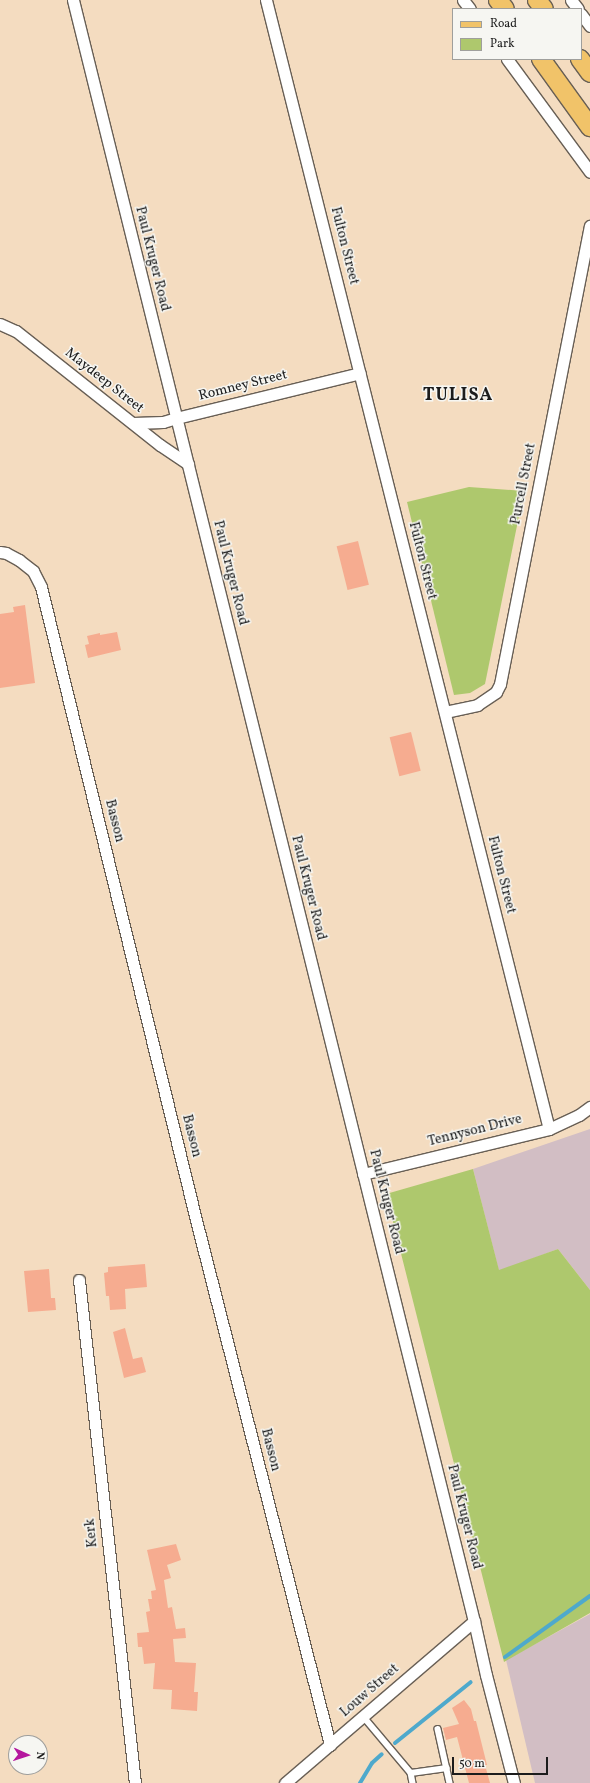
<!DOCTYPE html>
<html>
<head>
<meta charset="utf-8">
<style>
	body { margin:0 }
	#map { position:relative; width:590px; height:1783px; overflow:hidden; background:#f4dcc0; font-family:Vollkorn,serif }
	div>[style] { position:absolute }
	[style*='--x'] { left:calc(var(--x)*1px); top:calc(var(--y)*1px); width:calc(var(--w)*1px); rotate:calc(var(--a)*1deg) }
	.industrial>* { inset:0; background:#d2bec4 }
	.green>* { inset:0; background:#aec86d }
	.stream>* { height:4px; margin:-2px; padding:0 2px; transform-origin:2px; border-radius:2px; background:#4ea9cc }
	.building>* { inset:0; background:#f6ac90; transform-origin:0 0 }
	.roads { filter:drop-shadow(1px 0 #685f55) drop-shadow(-1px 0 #685f55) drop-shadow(0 1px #685f55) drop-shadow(0 -1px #685f55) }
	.lane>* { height:5.5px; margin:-2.75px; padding:0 2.75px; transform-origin:2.75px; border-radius:2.75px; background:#fff }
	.street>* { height:11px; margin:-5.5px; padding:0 5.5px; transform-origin:5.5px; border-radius:5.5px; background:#fff }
	.primary>* { height:18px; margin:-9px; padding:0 9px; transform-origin:9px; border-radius:9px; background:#f1c369 }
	span { translate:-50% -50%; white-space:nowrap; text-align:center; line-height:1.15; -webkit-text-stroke:3px #f6f6f2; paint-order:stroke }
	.street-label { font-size:14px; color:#1c1c1c }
	.district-label { font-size:18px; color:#1c1c1c; font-weight:700; letter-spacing:1px }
	.legend { position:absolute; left:452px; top:8px; width:130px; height:52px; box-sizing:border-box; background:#f6f6f2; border:1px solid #9f9f9c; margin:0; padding:5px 7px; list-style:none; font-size:12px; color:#1c1c1c }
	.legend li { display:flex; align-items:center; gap:8px; height:20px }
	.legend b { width:20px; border:1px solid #9f9f9c }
	.north { position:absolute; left:8px; top:1735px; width:40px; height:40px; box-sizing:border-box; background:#f6f6f2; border:1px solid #9f9f9c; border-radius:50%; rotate:93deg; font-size:11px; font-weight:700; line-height:16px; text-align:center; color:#1c1c1c }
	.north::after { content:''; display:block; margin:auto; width:14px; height:18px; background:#b5179e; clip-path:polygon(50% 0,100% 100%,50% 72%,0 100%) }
	.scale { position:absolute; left:452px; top:1757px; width:96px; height:18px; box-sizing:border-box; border:2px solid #1c1c1c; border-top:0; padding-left:5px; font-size:12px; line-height:14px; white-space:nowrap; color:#1c1c1c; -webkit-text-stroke:3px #f6f6f2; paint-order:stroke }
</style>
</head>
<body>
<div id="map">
	<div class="industrial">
		<div style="clip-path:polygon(590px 1129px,590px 1290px,558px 1249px,499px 1271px,473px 1169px)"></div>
		<div style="clip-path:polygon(590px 1614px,590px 1783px,535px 1783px,506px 1660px)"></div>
	</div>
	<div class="green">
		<div style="clip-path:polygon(469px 487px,524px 491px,485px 684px,470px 693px,454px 695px,407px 502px)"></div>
		<div style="clip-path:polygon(473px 1169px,499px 1270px,558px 1249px,590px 1290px,590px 1613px,504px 1662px,386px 1194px)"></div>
	</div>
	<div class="stream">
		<div style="--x:505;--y:1657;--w:105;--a:-35.7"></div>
		<div style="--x:395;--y:1743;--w:97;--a:-38.8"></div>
		<div style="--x:360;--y:1783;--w:23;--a:-59"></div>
		<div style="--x:372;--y:1763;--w:13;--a:-42"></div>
	</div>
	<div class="building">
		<div style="left:358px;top:541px;width:45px;height:22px;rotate:76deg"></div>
		<div style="clip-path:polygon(25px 605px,35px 683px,0 688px,0 614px,14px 612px,13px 607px)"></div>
		<div style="clip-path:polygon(117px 632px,121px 650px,88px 658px,85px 645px,89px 644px,87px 636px,100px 633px,100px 635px)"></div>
		<div style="left:411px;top:732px;width:40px;height:22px;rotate:76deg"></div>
		<div style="clip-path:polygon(145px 1264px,147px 1287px,125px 1289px,126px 1309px,110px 1310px,109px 1296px,106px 1296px,104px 1273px,108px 1272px,108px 1267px)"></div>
		<div style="clip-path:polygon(49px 1269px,51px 1298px,55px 1298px,56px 1310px,28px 1312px,24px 1271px)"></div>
		<div style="clip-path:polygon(125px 1328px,133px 1359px,142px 1357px,146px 1372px,124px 1378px,113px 1332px)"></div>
		<div style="clip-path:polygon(176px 1544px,181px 1560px,167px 1565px,171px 1578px,164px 1580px,168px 1608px,172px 1607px,176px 1629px,185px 1628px,186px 1638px,173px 1639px,175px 1662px,196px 1663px,194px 1692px,198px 1692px,197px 1711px,171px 1709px,172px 1690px,153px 1689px,155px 1663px,144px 1664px,142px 1647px,138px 1647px,137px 1633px,149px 1632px,146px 1612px,150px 1611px,148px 1599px,152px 1599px,151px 1591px,156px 1590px,147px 1550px)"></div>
		<div style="clip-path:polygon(464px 1700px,471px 1709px,474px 1721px,476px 1721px,487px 1765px,485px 1765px,490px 1783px,469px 1783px,457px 1737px,446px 1740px,443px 1728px,459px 1724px,452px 1708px)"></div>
	</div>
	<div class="roads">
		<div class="lane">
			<div style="--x:363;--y:1716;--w:75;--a:49.9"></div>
			<div style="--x:411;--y:1773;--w:36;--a:-8"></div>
			<div style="--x:438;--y:1729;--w:55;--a:77.5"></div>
			<div style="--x:411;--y:1773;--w:10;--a:79"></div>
		</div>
		<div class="street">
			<div style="--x:73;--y:0;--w:1670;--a:76.11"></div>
			<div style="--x:474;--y:1621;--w:55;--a:77.5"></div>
			<div style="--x:486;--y:1675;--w:112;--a:75.5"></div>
			<div style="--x:266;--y:0;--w:1164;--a:75.93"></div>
			<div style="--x:463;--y:0;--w:11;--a:52"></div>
			<div style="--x:571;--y:0;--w:11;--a:52"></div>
			<div style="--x:581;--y:14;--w:15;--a:53"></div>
			<div style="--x:507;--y:59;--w:140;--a:53.7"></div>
			<div style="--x:0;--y:324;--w:17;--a:24"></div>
			<div style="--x:16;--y:331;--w:184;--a:38.4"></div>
			<div style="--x:160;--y:445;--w:34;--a:34"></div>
			<div style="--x:133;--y:423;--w:30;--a:-2"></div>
			<div style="--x:163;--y:422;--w:14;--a:-17"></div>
			<div style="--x:176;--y:418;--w:189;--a:-13.7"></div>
			<div style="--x:0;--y:552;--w:6;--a:9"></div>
			<div style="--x:6;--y:553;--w:15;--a:28"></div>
			<div style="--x:19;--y:560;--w:18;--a:38"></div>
			<div style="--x:33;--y:571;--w:18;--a:63"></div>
			<div style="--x:41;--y:587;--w:648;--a:76.24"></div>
			<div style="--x:195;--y:1216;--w:546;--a:75.68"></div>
			<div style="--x:445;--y:712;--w:33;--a:-12"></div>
			<div style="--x:477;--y:705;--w:23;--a:-34"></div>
			<div style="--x:496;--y:692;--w:9;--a:-63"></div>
			<div style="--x:500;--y:684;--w:467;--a:-78.9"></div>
			<div style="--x:363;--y:1174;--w:191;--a:-13.6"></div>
			<div style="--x:549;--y:1129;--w:33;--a:-25"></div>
			<div style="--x:579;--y:1115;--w:14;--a:-36"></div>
			<div style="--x:79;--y:1280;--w:506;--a:83.65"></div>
			<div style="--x:285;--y:1783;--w:249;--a:-40.6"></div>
		</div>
		<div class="primary">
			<div style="--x:498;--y:0;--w:11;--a:52"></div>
			<div style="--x:537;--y:0;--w:11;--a:52"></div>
			<div style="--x:541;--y:59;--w:84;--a:54.2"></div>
			<div style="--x:580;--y:59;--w:17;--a:54"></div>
		</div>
	</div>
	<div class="street-label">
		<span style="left:344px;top:246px;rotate:76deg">Fulton Street</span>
		<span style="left:152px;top:259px;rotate:76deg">Paul Kruger Road</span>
		<span style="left:104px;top:381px;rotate:38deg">Maydeep Street</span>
		<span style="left:243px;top:386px;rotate:-14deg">Romney Street</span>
		<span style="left:524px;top:484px;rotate:-79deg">Purcell Street</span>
		<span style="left:422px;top:561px;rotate:76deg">Fulton Street</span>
		<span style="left:230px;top:573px;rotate:76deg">Paul Kruger Road</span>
		<span style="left:114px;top:821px;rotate:76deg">Basson</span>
		<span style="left:501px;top:875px;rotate:76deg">Fulton Street</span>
		<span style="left:308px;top:888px;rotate:76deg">Paul Kruger Road</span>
		<span style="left:475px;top:1131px;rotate:-14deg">Tennyson Drive</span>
		<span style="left:191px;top:1136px;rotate:76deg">Basson</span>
		<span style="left:386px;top:1202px;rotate:76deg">Paul Kruger Road</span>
		<span style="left:270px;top:1450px;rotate:76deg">Basson</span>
		<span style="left:464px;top:1517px;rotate:76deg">Paul Kruger Road</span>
		<span style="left:92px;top:1533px;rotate:-96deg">Kerk</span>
		<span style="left:370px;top:1691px;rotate:-41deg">Louw Street</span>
	</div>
	<div class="district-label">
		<span style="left:458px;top:396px">TULISA</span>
	</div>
	<ul class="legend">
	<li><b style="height:5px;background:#f1c369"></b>Road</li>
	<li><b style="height:11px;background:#aec86d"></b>Park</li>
	</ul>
	<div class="north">N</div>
	<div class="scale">50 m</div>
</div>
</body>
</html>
